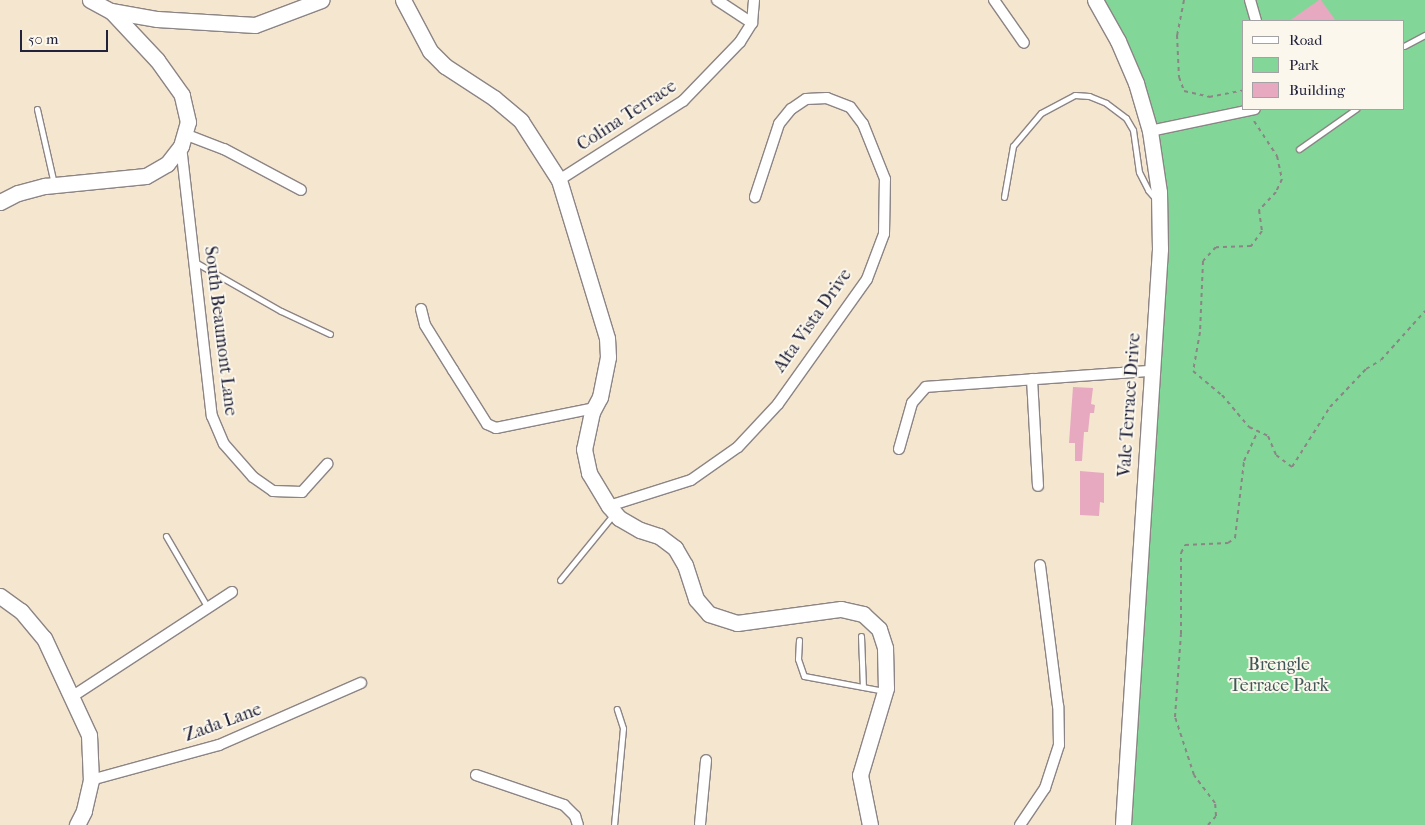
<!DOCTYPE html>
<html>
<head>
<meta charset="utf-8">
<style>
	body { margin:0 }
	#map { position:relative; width:1425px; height:825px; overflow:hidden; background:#f5e6cf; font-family:"IM FELL French Canon",serif }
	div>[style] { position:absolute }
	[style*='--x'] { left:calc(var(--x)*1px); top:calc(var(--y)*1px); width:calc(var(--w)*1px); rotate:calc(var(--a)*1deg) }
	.green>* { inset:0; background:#82d698 }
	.building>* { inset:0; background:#e6a9c0 }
	.path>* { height:2px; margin-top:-1px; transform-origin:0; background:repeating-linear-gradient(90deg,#8c8485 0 4px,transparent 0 8px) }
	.roads { filter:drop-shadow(1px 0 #8c8485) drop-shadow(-1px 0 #8c8485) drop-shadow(0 1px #8c8485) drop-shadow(0 -1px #8c8485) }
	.lane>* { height:5px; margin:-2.5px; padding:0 2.5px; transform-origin:2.5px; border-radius:2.5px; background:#fff }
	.street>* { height:10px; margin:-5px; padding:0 5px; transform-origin:5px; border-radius:5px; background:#fff }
	.secondary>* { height:15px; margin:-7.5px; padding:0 7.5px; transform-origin:7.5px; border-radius:7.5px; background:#fff }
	span { translate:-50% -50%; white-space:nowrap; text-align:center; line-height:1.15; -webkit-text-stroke:4px #fbf7ec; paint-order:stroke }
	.street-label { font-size:18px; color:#22223b }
	.park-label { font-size:18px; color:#3f5857 }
	.legend { position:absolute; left:1242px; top:20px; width:162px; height:90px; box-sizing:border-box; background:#fbf7ec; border:1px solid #a4a2a5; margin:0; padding:6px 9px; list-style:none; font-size:15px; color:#22223b }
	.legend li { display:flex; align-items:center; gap:10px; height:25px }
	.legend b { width:25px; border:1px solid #a4a2a5 }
	.scale { position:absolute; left:20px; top:30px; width:88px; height:22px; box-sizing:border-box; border:2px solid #22223b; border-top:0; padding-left:6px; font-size:15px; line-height:18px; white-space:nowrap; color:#22223b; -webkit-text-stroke:4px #fbf7ec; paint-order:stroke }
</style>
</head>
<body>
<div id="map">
	<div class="green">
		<div style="clip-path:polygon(evenodd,1095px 0,1425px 0,1425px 825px,1123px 825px,1161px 233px,1150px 131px,1095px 0,1244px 21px,1404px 21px,1404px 109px,1244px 109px,1244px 21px)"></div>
	</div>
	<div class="building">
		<div style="clip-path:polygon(1321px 0,1336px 21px,1289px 21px,1319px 0)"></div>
		<div style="clip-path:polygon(1073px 387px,1093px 388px,1091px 404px,1095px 405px,1094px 413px,1090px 413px,1088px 432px,1084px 432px,1082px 461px,1075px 461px,1075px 443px,1069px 443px)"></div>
		<div style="clip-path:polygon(1080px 471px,1104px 473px,1104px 503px,1100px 502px,1099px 516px,1080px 515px)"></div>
	</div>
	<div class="path">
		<div style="--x:1184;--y:0;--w:36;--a:101"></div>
		<div style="--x:1177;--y:35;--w:42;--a:87.3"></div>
		<div style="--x:1179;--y:77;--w:15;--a:70"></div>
		<div style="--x:1184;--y:91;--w:26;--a:13"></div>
		<div style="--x:1209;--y:97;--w:36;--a:-11"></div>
		<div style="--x:1254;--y:121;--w:42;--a:56.7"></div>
		<div style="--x:1277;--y:156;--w:24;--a:78"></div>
		<div style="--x:1282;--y:179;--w:14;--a:115"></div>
		<div style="--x:1276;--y:192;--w:25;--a:133"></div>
		<div style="--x:1259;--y:210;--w:21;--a:82"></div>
		<div style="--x:1262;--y:231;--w:19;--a:126"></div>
		<div style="--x:1251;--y:246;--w:35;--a:178"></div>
		<div style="--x:1216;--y:247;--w:19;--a:133"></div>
		<div style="--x:1203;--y:261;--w:71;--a:92.4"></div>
		<div style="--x:1200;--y:332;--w:40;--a:100"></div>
		<div style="--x:1193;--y:371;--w:38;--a:40"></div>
		<div style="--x:1222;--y:395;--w:42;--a:49.8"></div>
		<div style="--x:1249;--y:427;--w:21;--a:25"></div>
		<div style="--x:1268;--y:436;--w:21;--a:67"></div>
		<div style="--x:1276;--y:455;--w:20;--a:37"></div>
		<div style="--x:1292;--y:467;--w:71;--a:-57.7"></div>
		<div style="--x:1330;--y:407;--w:52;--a:-46.5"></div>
		<div style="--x:1366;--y:369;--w:17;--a:-31"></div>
		<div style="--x:1381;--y:360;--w:66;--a:-48.1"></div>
		<div style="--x:1208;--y:825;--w:12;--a:-48"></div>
		<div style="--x:1216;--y:816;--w:13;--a:-94"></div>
		<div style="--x:1215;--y:803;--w:35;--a:-127"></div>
		<div style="--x:1194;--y:775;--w:61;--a:-108.1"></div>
		<div style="--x:1175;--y:717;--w:83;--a:-85.9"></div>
		<div style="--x:1181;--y:634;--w:81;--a:-90"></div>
		<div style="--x:1181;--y:553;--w:9;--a:-63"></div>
		<div style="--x:1185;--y:545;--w:43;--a:-2.7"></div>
		<div style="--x:1228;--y:543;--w:9;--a:-36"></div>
		<div style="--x:1235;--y:538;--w:78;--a:-83.3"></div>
		<div style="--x:1244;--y:461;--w:31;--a:-65"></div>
	</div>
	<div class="roads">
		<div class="lane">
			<div style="--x:1404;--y:46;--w:24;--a:-28"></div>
			<div style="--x:37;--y:109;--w:77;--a:77.2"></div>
			<div style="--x:1299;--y:149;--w:70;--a:-35.1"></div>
			<div style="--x:1004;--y:197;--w:52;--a:-80"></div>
			<div style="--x:1013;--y:146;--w:43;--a:-49.7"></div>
			<div style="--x:1041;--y:113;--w:38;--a:-28"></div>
			<div style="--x:1075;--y:95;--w:14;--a:4"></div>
			<div style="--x:1089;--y:96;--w:18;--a:22"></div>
			<div style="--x:1106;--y:103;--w:25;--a:37"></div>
			<div style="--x:1126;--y:118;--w:14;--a:60"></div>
			<div style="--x:1133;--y:130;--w:42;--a:81.9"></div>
			<div style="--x:1139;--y:172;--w:20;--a:63"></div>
			<div style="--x:1148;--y:190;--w:11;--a:49"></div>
			<div style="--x:195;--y:262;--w:99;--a:29.7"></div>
			<div style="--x:281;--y:311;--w:54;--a:25.1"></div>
			<div style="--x:166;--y:536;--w:83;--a:59.7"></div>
			<div style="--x:560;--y:580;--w:84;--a:-50.8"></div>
			<div style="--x:861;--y:636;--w:51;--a:87.8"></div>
			<div style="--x:799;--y:640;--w:19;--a:93"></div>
			<div style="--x:798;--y:659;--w:18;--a:71"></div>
			<div style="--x:804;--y:676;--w:81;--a:10.6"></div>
			<div style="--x:614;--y:825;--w:97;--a:-84.7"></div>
			<div style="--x:623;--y:728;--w:20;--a:-108"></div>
		</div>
		<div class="street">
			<div style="--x:717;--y:0;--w:42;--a:33.3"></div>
			<div style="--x:994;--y:0;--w:52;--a:55.1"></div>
			<div style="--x:1250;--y:0;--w:22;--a:74"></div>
			<div style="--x:1150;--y:131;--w:107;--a:-11.8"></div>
			<div style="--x:187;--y:135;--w:40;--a:21"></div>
			<div style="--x:224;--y:149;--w:87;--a:28"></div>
			<div style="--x:181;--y:146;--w:272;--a:83.5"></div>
			<div style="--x:212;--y:416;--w:30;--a:67"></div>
			<div style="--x:224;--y:444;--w:44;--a:48.7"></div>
			<div style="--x:253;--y:477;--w:24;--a:35"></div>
			<div style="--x:273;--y:491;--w:29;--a:2"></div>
			<div style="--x:302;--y:492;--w:38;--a:-48"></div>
			<div style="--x:559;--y:180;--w:147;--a:-32.5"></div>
			<div style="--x:683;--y:101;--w:82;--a:-46"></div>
			<div style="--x:740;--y:42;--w:22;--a:-58"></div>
			<div style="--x:752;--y:23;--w:23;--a:-85"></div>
			<div style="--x:421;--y:309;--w:16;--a:76"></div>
			<div style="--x:425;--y:325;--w:53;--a:58.1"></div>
			<div style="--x:453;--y:370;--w:64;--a:57.8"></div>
			<div style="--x:487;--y:424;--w:10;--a:24"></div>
			<div style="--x:496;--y:428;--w:100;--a:-11.5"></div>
			<div style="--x:1032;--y:379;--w:107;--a:86.8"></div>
			<div style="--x:899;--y:449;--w:48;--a:-74.2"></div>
			<div style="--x:912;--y:403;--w:21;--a:-49"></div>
			<div style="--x:926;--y:387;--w:225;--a:-4.1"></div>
			<div style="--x:609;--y:506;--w:86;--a:-17.6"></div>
			<div style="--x:691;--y:480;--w:57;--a:-35.1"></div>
			<div style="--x:738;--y:447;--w:59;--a:-47.1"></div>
			<div style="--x:778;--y:404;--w:153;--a:-54.5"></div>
			<div style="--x:867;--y:279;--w:48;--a:-69.3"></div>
			<div style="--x:884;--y:234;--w:55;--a:-89"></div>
			<div style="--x:885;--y:179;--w:59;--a:-111.8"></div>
			<div style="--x:863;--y:124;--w:21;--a:-127"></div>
			<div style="--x:850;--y:107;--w:25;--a:-159"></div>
			<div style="--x:827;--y:98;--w:21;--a:177"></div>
			<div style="--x:806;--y:99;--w:18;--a:146"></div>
			<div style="--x:791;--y:109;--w:19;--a:129"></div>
			<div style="--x:779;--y:124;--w:77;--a:108.2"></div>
			<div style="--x:73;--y:696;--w:190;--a:-33.2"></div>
			<div style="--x:476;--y:775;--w:93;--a:18.8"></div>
			<div style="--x:564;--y:805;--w:16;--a:45"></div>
			<div style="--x:575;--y:816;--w:9;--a:72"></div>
			<div style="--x:91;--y:780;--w:133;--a:-15.3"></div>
			<div style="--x:219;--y:745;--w:155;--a:-23.6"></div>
			<div style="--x:700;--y:824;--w:64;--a:-84.6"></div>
			<div style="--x:1020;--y:825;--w:45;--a:-56"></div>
			<div style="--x:1045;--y:788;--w:45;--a:-72"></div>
			<div style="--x:1059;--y:745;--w:39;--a:-91"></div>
			<div style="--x:1058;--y:706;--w:142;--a:-97.3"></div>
		</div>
		<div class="secondary">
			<div style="--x:90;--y:0;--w:24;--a:28"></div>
			<div style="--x:111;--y:11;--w:47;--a:9.9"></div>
			<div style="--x:157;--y:19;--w:98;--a:3.5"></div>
			<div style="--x:255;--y:25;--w:71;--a:-20.7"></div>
			<div style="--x:403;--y:0;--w:58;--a:62.1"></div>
			<div style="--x:430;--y:51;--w:21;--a:45"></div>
			<div style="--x:445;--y:66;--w:59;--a:33.1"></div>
			<div style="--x:494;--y:98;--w:35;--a:40"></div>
			<div style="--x:521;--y:121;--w:70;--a:57.2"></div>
			<div style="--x:559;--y:180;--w:165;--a:73.1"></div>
			<div style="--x:607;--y:338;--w:19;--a:87"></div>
			<div style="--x:608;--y:357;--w:41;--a:101.3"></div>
			<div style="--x:600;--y:397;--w:17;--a:118"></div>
			<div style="--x:592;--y:412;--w:38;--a:102"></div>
			<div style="--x:584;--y:449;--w:25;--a:78"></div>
			<div style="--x:589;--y:473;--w:39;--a:59"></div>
			<div style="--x:609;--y:506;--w:16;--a:50"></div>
			<div style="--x:619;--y:518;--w:24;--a:30"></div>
			<div style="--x:640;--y:530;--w:20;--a:18"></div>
			<div style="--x:659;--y:536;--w:20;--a:37"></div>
			<div style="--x:675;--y:548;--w:20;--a:60"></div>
			<div style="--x:685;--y:565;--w:36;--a:72"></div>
			<div style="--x:696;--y:599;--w:20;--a:49"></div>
			<div style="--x:709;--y:614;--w:29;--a:18"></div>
			<div style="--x:737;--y:623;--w:105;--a:-7.7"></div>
			<div style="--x:841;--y:609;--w:23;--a:13"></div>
			<div style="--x:863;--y:614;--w:22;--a:43"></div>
			<div style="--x:879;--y:629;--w:20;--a:72"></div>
			<div style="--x:885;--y:648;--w:40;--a:88.6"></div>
			<div style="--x:886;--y:688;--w:91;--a:106.6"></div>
			<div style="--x:860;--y:775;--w:51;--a:78.7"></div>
			<div style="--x:1095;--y:0;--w:47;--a:60.7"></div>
			<div style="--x:1118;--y:41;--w:46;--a:66.8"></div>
			<div style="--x:1136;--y:83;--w:50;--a:73.7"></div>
			<div style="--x:1150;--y:131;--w:62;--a:81.6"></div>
			<div style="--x:1159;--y:192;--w:57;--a:89"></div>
			<div style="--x:1160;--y:249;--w:577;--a:93.68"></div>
			<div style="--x:0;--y:202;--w:20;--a:-27"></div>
			<div style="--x:18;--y:193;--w:28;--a:-15"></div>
			<div style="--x:45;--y:186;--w:101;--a:-5.7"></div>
			<div style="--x:146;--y:176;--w:24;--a:-30"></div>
			<div style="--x:167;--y:164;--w:23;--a:-52"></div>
			<div style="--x:181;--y:146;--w:25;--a:-74"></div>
			<div style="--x:188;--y:122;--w:28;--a:-103"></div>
			<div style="--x:182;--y:95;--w:43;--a:-125.5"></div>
			<div style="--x:157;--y:60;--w:67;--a:-133.2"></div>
			<div style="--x:0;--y:596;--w:26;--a:36"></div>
			<div style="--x:21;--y:611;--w:35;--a:50"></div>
			<div style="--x:44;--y:638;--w:107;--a:65.1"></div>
			<div style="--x:89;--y:735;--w:45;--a:87.5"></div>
			<div style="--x:91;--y:780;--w:32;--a:103"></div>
			<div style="--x:84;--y:811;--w:16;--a:117"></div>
		</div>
	</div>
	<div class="street-label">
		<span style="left:627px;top:116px;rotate:-33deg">Colina Terrace</span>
		<span style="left:813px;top:321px;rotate:-55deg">Alta Vista Drive</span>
		<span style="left:220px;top:331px;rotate:83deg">South Beaumont Lane</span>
		<span style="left:1130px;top:405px;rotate:-86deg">Vale Terrace Drive</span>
		<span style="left:223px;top:723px;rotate:-20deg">Zada Lane</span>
	</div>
	<div class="park-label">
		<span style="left:1279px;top:676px">Brengle<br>Terrace Park</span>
	</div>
	<ul class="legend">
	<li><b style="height:6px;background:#fff"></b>Road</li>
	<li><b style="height:14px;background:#82d698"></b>Park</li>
	<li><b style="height:14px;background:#e6a9c0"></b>Building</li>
	</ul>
	<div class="scale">50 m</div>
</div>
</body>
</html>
